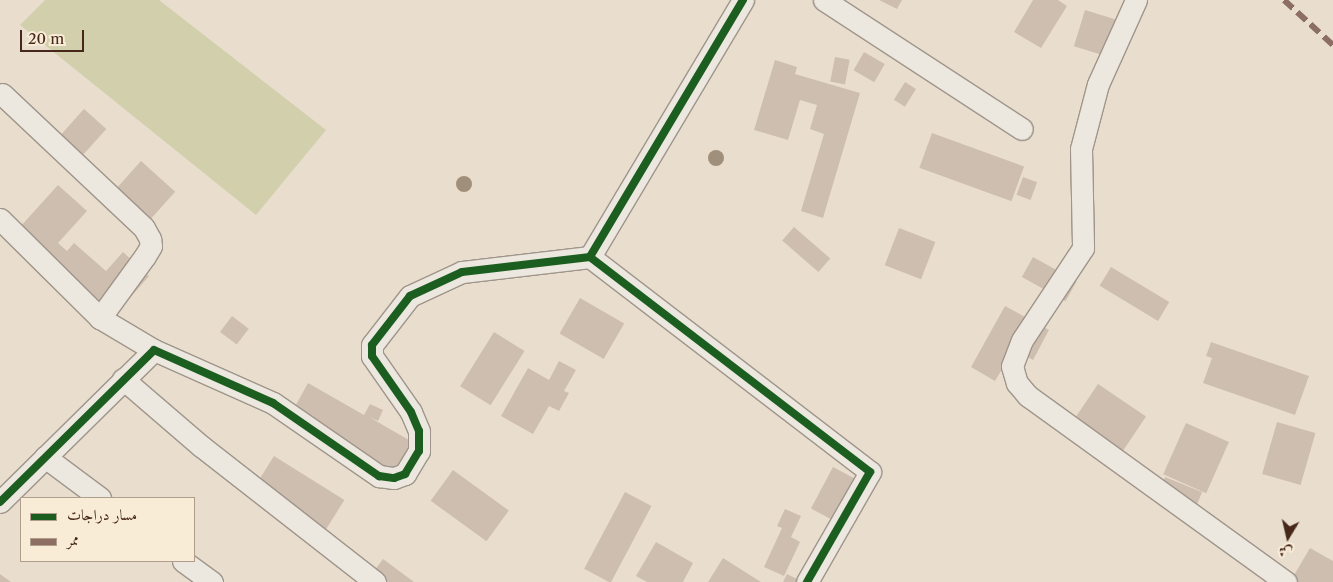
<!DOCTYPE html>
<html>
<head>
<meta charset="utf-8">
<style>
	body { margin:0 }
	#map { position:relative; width:1333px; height:582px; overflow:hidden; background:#e9dece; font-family:"Libre Caslon Text",Amiri,serif }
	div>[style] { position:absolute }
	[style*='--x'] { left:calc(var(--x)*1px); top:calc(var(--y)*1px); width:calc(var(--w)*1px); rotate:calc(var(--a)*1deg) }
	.green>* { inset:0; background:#d2cfac }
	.building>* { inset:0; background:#cebeb0; transform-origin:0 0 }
	.roads { filter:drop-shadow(1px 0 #9f958a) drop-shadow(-1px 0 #9f958a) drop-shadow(0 1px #9f958a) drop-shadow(0 -1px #9f958a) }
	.minor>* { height:21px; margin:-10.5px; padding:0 10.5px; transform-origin:10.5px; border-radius:10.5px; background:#ece7df }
	.quiet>* { height:6px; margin-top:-3px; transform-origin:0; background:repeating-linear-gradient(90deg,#8d6e63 0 12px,transparent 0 18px) }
	.cycleway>* { height:8px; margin:-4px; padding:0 4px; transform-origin:4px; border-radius:4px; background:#1b5e20 }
	.trees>* { width:16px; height:16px; margin:-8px; border-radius:50%; background:#a08f7b }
	span { translate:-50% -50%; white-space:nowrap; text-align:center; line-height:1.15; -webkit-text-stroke:5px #f8ecd7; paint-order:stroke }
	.legend { position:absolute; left:20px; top:497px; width:175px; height:65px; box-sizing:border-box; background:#f8ecd7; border:1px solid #b19d8b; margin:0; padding:6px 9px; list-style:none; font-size:15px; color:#472719 }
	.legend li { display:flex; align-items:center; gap:10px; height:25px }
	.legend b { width:25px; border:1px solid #b19d8b }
	.north { position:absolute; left:1263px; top:512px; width:50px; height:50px; -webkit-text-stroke:4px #f8ecd7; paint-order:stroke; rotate:189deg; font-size:14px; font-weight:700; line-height:20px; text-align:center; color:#472719 }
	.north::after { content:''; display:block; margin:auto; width:18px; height:22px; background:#472719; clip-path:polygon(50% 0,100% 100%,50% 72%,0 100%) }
	.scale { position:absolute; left:20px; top:30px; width:64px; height:22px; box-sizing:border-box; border:2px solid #472719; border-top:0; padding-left:6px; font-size:15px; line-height:18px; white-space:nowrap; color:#472719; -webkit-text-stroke:4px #f8ecd7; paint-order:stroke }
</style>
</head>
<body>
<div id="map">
	<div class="green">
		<div style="clip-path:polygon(45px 0,159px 0,326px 130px,256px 215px,20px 25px)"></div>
	</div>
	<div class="building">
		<div style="clip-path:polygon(879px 0,902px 0,897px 9px)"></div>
		<div style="clip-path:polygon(1033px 0,1058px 0,1067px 6px,1041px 48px,1014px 32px)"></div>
		<div style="left:1085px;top:10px;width:34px;height:38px;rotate:17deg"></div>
		<div style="left:864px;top:52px;width:24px;height:21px;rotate:30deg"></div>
		<div style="left:835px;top:57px;width:15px;height:25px;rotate:11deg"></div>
		<div style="clip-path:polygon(775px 60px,797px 67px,795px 74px,860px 93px,823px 218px,801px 211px,824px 134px,810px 129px,817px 105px,800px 100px,788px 140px,754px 130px)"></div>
		<div style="left:905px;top:82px;width:13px;height:21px;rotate:32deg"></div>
		<div style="left:84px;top:109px;width:30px;height:48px;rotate:42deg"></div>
		<div style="left:932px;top:133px;width:98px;height:37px;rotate:20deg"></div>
		<div style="left:141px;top:161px;width:46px;height:53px;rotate:42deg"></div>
		<div style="left:1023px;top:177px;width:15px;height:19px;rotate:20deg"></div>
		<div style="clip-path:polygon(58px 185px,87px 211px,58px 243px,67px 251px,74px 243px,106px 271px,123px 252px,149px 276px,107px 324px,10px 238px)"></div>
		<div style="left:794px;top:227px;width:48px;height:18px;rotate:41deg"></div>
		<div style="left:899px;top:228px;width:39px;height:40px;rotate:21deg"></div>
		<div style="left:1033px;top:257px;width:50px;height:23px;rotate:29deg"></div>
		<div style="left:1111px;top:267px;width:68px;height:22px;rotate:31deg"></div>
		<div style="left:580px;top:298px;width:51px;height:41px;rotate:30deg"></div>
		<div style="clip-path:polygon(1005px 306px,1049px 330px,1033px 360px,1014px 349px,995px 381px,971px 367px)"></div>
		<div style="left:232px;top:316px;width:21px;height:20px;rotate:37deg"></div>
		<div style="left:494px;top:332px;width:36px;height:64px;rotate:32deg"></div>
		<div style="clip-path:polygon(1211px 342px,1309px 376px,1295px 415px,1203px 383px,1212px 358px,1206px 356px)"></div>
		<div style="clip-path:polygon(559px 361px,576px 370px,564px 391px,569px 393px,559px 411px,549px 406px,533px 434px,501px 416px,528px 368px,549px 380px)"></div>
		<div style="clip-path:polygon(308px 383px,364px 415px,370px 404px,383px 410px,378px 421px,369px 417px,421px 447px,397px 489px,339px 456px,292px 412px)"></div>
		<div style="left:1098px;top:384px;width:58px;height:44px;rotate:34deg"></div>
		<div style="left:1277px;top:422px;width:40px;height:54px;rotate:16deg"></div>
		<div style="left:1186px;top:423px;width:47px;height:56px;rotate:24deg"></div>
		<div style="left:274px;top:456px;width:83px;height:47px;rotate:32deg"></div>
		<div style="left:833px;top:467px;width:40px;height:47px;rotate:28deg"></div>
		<div style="left:453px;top:470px;width:69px;height:38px;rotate:36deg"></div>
		<div style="left:1165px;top:477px;width:40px;height:14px;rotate:22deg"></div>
		<div style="left:625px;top:492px;width:30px;height:87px;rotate:28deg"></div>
		<div style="clip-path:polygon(785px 509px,801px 516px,791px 537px,800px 542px,784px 576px,764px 567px,782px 528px,777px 526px)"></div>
		<div style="clip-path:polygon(656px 542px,693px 563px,683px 582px,647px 582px,636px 576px)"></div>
		<div style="clip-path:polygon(1310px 548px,1333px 561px,1333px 582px,1290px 582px)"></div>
		<div style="clip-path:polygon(723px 558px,761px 582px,708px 582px)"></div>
		<div style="clip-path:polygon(383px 559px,414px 582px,366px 582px)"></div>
		<div style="clip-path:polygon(0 574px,11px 582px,0 582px)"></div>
		<div style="clip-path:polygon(787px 574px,803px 582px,783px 582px)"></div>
	</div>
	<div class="roads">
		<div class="minor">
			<div style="--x:743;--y:0;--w:299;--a:120.8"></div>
			<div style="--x:590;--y:257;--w:353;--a:37.5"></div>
			<div style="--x:870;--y:472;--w:127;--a:119.8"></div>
			<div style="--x:824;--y:0;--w:236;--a:33.1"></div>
			<div style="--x:1136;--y:0;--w:92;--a:114.3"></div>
			<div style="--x:1098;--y:84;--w:67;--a:104.7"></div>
			<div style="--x:1081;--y:149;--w:99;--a:88.8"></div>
			<div style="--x:1083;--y:248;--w:110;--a:123.5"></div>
			<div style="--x:1022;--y:340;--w:28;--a:111"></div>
			<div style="--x:1012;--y:366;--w:18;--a:74"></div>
			<div style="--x:1017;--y:383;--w:17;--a:50"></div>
			<div style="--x:1028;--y:396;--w:318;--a:35.8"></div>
			<div style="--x:2;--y:94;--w:195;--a:43.3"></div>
			<div style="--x:144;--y:228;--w:13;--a:61"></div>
			<div style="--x:150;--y:239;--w:7;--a:82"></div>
			<div style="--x:151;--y:246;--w:12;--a:121"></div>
			<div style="--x:145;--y:256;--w:77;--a:126"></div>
			<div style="--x:0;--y:219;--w:141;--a:44.7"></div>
			<div style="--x:100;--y:318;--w:63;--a:30.7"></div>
			<div style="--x:123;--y:379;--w:103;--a:40.7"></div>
			<div style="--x:201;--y:446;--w:221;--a:38"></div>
			<div style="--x:45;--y:457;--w:69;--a:36.7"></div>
			<div style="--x:0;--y:502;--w:216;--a:-44.6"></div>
			<div style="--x:154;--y:350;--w:130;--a:24"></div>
			<div style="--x:273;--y:403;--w:129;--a:34.6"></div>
			<div style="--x:379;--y:476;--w:15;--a:8"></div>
			<div style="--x:394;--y:478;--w:12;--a:-20"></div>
			<div style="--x:405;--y:474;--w:27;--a:-59"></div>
			<div style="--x:419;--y:451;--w:20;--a:-90"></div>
			<div style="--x:419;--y:431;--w:21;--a:-113"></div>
			<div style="--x:411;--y:412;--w:68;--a:-124.9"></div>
			<div style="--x:372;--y:356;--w:11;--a:-90"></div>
			<div style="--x:372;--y:345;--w:62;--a:-52.2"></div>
			<div style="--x:410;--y:296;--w:57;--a:-24.8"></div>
			<div style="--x:462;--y:272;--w:129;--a:-6.7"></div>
			<div style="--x:183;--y:561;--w:36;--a:36"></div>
		</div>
	</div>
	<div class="quiet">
		<div style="--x:1284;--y:0;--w:67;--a:42.6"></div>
	</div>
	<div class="cycleway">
		<div style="--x:743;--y:0;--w:299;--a:120.8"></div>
		<div style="--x:590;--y:257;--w:353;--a:37.5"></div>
		<div style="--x:870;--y:472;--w:127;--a:119.8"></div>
		<div style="--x:0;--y:502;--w:216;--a:-44.6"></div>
		<div style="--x:154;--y:350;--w:130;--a:24"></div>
		<div style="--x:273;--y:403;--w:129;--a:34.6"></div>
		<div style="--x:379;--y:476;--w:15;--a:8"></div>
		<div style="--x:394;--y:478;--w:12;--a:-20"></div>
		<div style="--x:405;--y:474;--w:27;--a:-59"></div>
		<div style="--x:419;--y:451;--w:20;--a:-90"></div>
		<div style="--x:419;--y:431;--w:21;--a:-113"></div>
		<div style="--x:411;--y:412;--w:68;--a:-124.9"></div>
		<div style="--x:372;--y:356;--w:11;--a:-90"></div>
		<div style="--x:372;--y:345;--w:62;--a:-52.2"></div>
		<div style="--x:410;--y:296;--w:57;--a:-24.8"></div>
		<div style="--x:462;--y:272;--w:129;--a:-6.7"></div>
	</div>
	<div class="trees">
		<div style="left:716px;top:158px"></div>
		<div style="left:464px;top:184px"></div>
	</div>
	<ul class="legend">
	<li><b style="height:6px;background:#1b5e20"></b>مسار دراجات</li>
	<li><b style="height:6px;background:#8d6e63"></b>ممر</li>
	</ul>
	<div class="north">ش</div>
	<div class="scale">20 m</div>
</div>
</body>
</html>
